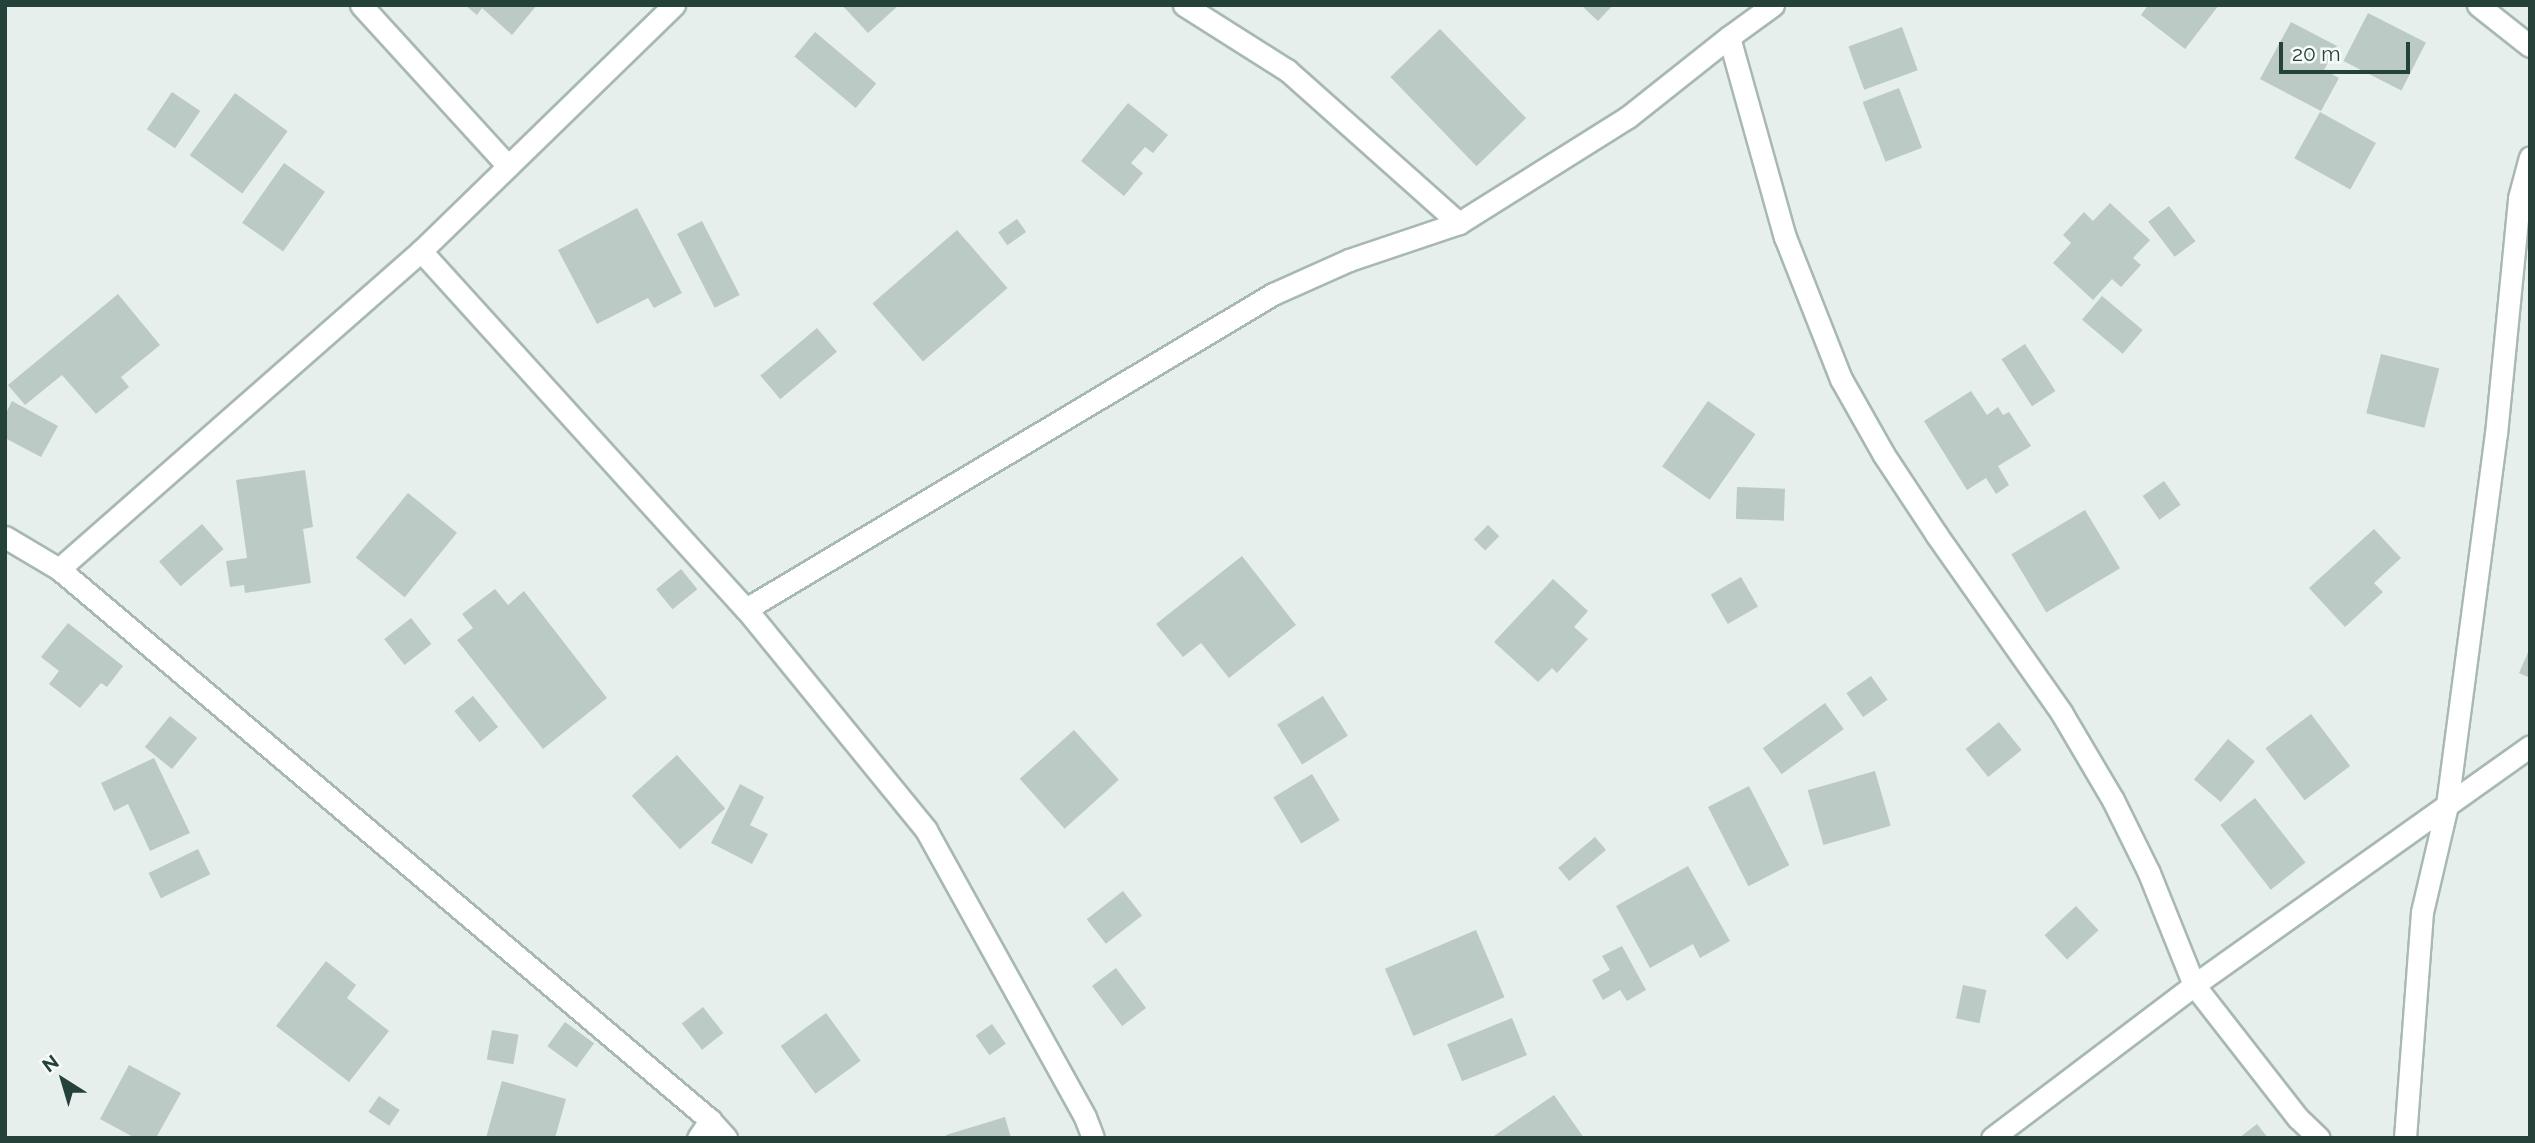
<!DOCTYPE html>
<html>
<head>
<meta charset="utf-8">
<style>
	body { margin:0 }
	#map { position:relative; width:2535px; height:1143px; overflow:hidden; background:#e6efeb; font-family:Raleway,sans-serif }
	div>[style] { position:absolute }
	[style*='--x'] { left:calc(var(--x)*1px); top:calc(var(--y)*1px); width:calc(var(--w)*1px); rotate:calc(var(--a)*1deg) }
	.building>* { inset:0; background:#bbcac4; transform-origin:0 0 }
	.roads { filter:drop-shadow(2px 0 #a8b8b2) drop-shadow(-2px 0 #a8b8b2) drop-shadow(0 2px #a8b8b2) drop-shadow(0 -2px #a8b8b2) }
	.minor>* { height:21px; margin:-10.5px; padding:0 10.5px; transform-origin:10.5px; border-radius:10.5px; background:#fff }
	span { translate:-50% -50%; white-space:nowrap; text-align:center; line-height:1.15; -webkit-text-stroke:5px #f7fbf9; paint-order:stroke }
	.frame { position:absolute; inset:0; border:7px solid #24423a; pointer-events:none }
	.north { position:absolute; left:28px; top:1045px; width:70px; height:70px; -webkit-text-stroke:5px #f7fbf9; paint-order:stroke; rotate:323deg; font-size:19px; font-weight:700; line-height:28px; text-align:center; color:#24423a }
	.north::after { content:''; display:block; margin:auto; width:24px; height:32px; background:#24423a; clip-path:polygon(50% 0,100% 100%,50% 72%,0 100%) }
	.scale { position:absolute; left:2279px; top:42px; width:131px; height:32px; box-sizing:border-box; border:4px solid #24423a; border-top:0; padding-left:9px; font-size:21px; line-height:24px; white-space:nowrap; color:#24423a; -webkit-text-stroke:5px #f7fbf9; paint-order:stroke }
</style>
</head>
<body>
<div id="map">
	<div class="building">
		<div style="clip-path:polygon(465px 5px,537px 5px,512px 35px,482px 8px,477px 15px)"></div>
		<div style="clip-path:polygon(842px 5px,899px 5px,868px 33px)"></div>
		<div style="clip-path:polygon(1581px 5px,1613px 5px,1598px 21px)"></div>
		<div style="clip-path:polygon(2148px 5px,2219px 5px,2185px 49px,2141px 15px)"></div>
		<div style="left:2368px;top:13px;width:65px;height:54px;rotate:27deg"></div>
		<div style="clip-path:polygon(2291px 22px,2337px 46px,2324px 70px,2339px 78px,2321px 111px,2260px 79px)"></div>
		<div style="left:1902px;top:27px;width:46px;height:57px;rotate:70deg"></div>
		<div style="left:1440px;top:29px;width:124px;height:69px;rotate:46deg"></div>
		<div style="left:815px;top:32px;width:80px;height:32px;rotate:40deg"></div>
		<div style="left:1899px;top:88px;width:64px;height:39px;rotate:69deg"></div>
		<div style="left:172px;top:92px;width:34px;height:45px;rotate:34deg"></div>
		<div style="left:235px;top:93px;width:65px;height:77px;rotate:36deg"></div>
		<div style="clip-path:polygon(1128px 103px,1168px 135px,1153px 153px,1145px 147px,1131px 163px,1143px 173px,1124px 196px,1081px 161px)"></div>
		<div style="left:2320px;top:112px;width:64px;height:53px;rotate:29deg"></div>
		<div style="left:284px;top:163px;width:50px;height:73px;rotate:35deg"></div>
		<div style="clip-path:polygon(2110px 203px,2150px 240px,2133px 258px,2141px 265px,2121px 287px,2112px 279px,2093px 300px,2053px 263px,2071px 243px,2063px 235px,2084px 212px,2093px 221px)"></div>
		<div style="left:2169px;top:206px;width:44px;height:26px;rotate:53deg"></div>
		<div style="clip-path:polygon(637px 208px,682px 293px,654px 308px,648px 298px,597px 324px,558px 250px)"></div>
		<div style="left:1017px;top:219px;width:16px;height:23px;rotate:55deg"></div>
		<div style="left:702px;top:221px;width:83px;height:28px;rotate:63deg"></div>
		<div style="left:957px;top:230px;width:77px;height:112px;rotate:49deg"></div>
		<div style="clip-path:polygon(118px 294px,160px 345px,121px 377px,129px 387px,96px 414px,62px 375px,25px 405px,8px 385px)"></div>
		<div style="left:2102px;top:296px;width:53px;height:31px;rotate:40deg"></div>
		<div style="left:817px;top:328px;width:31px;height:74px;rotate:50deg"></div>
		<div style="left:2025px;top:344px;width:56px;height:28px;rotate:57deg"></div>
		<div style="left:2381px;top:354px;width:60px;height:61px;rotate:14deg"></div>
		<div style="clip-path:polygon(1971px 391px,1987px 415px,1998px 407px,2003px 415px,2009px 412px,2031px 446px,1998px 466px,2009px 485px,1996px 494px,1986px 478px,1967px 490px,1924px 421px)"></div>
		<div style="clip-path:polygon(12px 401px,58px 426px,41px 457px,5px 438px,5px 415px)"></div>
		<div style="left:1708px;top:401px;width:58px;height:80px;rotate:35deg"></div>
		<div style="clip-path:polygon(305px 470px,313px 527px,303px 529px,311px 583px,245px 593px,244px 585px,230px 587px,226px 561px,247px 558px,236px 480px)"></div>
		<div style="left:2164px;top:481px;width:29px;height:26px;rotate:55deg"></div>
		<div style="left:1737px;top:487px;width:48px;height:32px;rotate:2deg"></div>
		<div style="left:408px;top:493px;width:63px;height:83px;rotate:39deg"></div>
		<div style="left:2085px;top:510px;width:68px;height:86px;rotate:59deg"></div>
		<div style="left:202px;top:524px;width:33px;height:57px;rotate:49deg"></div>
		<div style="left:1488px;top:525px;width:16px;height:20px;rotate:45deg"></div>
		<div style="clip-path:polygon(2374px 529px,2401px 558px,2374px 583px,2383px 592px,2345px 627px,2309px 588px)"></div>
		<div style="clip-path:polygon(1242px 556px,1296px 625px,1229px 678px,1201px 643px,1183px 657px,1156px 624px)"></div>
		<div style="left:681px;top:569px;width:26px;height:32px;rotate:51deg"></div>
		<div style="left:1741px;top:577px;width:34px;height:35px;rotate:60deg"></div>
		<div style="clip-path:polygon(1553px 579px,1588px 611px,1574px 627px,1588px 639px,1557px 673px,1552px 668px,1538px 682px,1494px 642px)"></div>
		<div style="clip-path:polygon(495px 589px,508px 605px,524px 591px,607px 698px,543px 749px,457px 640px,473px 628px,462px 614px)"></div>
		<div style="left:411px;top:618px;width:33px;height:34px;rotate:52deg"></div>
		<div style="clip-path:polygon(68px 623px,123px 666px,107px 687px,101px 683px,80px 708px,49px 684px,59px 671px,41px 657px)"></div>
		<div style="clip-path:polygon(2530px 648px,2530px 678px,2519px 673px)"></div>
		<div style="left:1871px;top:676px;width:29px;height:30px;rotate:55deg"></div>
		<div style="left:473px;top:696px;width:40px;height:24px;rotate:51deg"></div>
		<div style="left:1323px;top:696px;width:47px;height:54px;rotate:58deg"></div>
		<div style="left:1825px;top:703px;width:32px;height:77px;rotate:54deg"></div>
		<div style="left:2311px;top:714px;width:65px;height:57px;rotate:53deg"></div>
		<div style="left:170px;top:716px;width:35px;height:40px;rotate:39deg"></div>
		<div style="left:1999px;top:722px;width:36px;height:43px;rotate:51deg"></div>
		<div style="left:1074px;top:730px;width:67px;height:73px;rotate:48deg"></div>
		<div style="left:2228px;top:739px;width:35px;height:53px;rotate:40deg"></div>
		<div style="left:677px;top:755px;width:72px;height:61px;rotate:48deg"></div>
		<div style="clip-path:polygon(154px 758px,190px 833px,150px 851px,128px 804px,114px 811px,101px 783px)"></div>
		<div style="left:1875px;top:771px;width:57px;height:70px;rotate:74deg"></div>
		<div style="left:1312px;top:774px;width:54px;height:45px;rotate:59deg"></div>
		<div style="clip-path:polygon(740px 784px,764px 797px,750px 825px,768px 834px,752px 864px,711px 843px)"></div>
		<div style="left:1749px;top:786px;width:89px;height:46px;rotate:63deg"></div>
		<div style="left:2255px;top:798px;width:82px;height:44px;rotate:52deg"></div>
		<div style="left:1595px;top:837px;width:17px;height:48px;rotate:50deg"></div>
		<div style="left:198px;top:849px;width:28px;height:55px;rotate:64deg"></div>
		<div style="clip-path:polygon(1688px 866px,1730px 941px,1700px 958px,1693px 944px,1650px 968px,1616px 906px)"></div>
		<div style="left:1123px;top:891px;width:31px;height:46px;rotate:52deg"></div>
		<div style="left:2076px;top:906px;width:33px;height:43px;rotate:47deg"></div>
		<div style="left:1476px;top:930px;width:73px;height:99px;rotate:67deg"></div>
		<div style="clip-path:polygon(1622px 946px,1646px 990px,1627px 1001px,1620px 990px,1603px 1000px,1592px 980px,1610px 970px,1602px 956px)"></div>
		<div style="clip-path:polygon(326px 961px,356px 985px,347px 998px,389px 1031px,349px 1082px,276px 1026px)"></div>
		<div style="left:1116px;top:968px;width:50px;height:30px;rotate:53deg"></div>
		<div style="left:1963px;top:985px;width:24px;height:34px;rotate:12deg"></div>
		<div style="left:703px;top:1007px;width:33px;height:27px;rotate:52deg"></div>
		<div style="left:826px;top:1013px;width:59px;height:56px;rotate:54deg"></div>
		<div style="left:1512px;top:1018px;width:40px;height:70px;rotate:68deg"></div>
		<div style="left:565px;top:1022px;width:36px;height:30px;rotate:36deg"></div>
		<div style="left:992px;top:1024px;width:24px;height:20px;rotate:55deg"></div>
		<div style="left:492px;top:1030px;width:27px;height:30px;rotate:10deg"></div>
		<div style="clip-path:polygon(129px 1065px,181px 1093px,156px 1138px,135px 1138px,100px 1119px)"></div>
		<div style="clip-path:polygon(502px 1081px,566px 1099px,555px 1138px,486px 1138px)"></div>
		<div style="clip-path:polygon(1554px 1095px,1584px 1138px,1491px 1138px)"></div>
		<div style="left:379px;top:1096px;width:25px;height:19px;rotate:34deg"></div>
		<div style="clip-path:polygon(1005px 1117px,1011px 1138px,947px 1138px,946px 1135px)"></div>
		<div style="clip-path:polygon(2257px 1124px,2268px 1138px,2239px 1138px)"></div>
	</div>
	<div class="roads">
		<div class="minor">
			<div style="--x:361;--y:5;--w:218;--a:47.6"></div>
			<div style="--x:1184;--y:5;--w:122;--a:32.3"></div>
			<div style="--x:1287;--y:70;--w:230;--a:41.7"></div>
			<div style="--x:1773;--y:5;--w:54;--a:144"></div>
			<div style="--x:1729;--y:37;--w:208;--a:74.4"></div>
			<div style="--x:1785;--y:237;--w:153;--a:68.5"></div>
			<div style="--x:1841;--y:379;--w:87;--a:60.5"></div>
			<div style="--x:1884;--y:455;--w:95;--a:56.6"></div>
			<div style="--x:1936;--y:534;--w:218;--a:54.9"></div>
			<div style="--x:2061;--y:712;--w:102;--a:59.4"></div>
			<div style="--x:2113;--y:800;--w:81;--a:63.7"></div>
			<div style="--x:2149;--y:873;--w:121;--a:68.1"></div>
			<div style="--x:2194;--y:985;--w:169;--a:52"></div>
			<div style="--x:2298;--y:1118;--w:29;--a:44"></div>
			<div style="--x:2478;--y:5;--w:66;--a:38.3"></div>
			<div style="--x:421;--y:251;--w:484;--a:47.8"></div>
			<div style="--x:746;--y:609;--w:285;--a:50.8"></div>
			<div style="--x:926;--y:830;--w:328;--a:61"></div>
			<div style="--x:1085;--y:1117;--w:22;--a:69"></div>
			<div style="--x:5;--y:537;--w:63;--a:30.7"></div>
			<div style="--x:59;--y:569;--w:853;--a:40.24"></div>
			<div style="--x:710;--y:1120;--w:24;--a:48"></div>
			<div style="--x:59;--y:569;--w:482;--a:-41.3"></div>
			<div style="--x:421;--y:251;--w:353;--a:-44.2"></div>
			<div style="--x:746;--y:609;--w:614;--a:-30.87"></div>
			<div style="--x:1273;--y:294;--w:83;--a:-24.1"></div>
			<div style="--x:1349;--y:260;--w:116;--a:-18.6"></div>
			<div style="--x:1459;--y:223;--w:199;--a:-32.1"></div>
			<div style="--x:1628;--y:117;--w:129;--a:-38.4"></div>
			<div style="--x:698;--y:1138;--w:22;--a:-56"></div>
			<div style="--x:1992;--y:1138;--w:253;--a:-37.1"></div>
			<div style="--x:2194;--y:985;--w:412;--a:-35.4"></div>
			<div style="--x:2405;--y:1138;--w:227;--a:-85.7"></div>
			<div style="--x:2422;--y:912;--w:110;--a:-76.8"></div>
			<div style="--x:2447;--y:805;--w:374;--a:-82.5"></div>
			<div style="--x:2496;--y:434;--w:237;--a:-84.4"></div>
			<div style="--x:2519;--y:198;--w:42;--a:-75"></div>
		</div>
	</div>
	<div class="frame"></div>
	<div class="north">N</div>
	<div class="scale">20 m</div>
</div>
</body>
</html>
